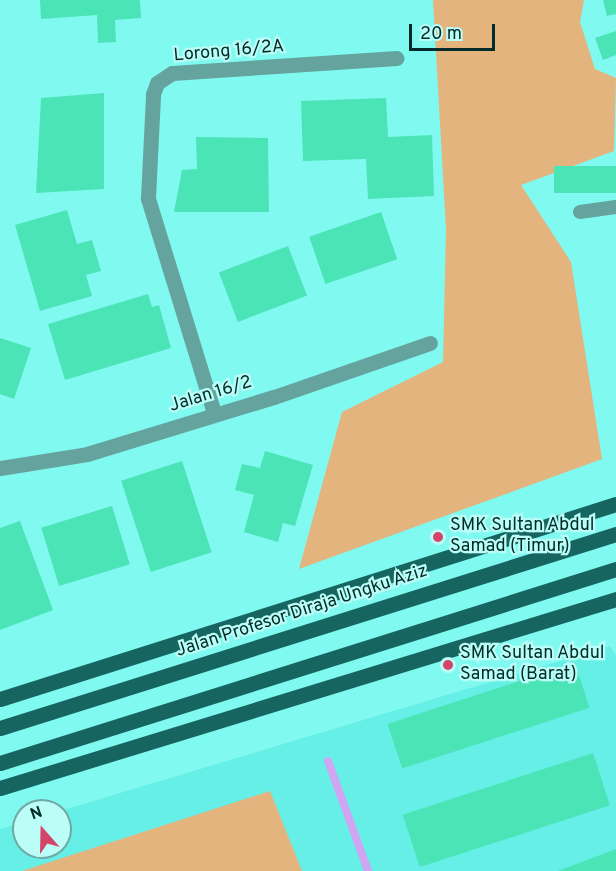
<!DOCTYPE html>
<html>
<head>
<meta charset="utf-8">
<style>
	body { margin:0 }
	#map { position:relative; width:616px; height:871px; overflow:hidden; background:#80f9f0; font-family:Overpass,sans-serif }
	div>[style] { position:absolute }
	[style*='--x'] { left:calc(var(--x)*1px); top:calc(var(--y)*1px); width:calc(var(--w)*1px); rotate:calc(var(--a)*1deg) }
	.built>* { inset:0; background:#66efe6 }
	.green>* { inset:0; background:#e3b47e }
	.stream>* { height:8px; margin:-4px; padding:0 4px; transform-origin:4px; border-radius:4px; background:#d0a6f2 }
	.building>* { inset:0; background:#4be4b7; transform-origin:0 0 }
	.service>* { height:14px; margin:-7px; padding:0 7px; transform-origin:7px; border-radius:7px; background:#65a39e }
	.minor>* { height:15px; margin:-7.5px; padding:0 7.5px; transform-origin:7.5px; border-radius:7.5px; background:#65a39e }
	.primary>* { height:15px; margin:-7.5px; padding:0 7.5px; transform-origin:7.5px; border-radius:7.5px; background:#166561 }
	.dots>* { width:16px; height:16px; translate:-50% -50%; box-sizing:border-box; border:3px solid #bbfdf7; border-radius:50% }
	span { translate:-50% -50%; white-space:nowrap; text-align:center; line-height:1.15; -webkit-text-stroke:4.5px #bbfdf7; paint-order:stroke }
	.street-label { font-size:18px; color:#012b28 }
	.poi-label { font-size:18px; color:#012b28 }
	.left { translate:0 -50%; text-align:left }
	.north { position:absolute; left:12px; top:799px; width:60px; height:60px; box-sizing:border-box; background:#bbfdf7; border:2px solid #71a9a4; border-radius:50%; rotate:340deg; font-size:16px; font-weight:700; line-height:24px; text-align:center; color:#012b28 }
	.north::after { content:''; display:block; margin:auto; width:21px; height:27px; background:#d34468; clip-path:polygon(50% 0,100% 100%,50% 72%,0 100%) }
	.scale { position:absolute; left:409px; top:24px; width:86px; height:27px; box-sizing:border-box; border:3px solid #012b28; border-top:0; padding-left:8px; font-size:18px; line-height:21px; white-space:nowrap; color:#012b28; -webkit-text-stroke:4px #bbfdf7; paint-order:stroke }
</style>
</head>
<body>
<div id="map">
	<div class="built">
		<div style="clip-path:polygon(610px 646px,616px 655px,616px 871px,0 871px,0 829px,24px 822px,24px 847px,60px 847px,60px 811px)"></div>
	</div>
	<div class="green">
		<div style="clip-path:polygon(433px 0,584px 0,580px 22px,595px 69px,616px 78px,614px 151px,521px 185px,571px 262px,602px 459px,299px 569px,342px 412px,443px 362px,446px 229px)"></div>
		<div style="clip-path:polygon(270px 791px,302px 871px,22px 871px)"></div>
	</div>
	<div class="stream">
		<div style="--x:328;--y:761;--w:117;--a:70"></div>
	</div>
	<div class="building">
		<div style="clip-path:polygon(40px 0,140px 0,141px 18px,115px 20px,116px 42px,98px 43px,97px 15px,41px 19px)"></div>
		<div style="clip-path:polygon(603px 0,616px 0,616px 14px,607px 16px)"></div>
		<div style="clip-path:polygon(616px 31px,616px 55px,603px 60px,595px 38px)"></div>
		<div style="clip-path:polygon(104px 93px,104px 189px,36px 193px,41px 98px)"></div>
		<div style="clip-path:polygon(386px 98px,388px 137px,432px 135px,434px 196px,368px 199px,366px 159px,303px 161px,301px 101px)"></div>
		<div style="clip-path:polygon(196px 137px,268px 138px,269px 212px,174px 212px,182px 170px,197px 169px)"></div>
		<div style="left:616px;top:166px;width:27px;height:62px;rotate:90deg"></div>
		<div style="clip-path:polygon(67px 210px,77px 244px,92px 240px,101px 271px,86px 275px,92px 296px,40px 311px,15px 225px)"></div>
		<div style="left:381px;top:212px;width:50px;height:76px;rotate:71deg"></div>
		<div style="left:288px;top:246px;width:53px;height:74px;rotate:69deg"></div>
		<div style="clip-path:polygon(148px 294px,152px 307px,159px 305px,171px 348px,65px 380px,48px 324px)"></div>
		<div style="clip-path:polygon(0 338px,31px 348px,14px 399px,0 394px)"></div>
		<div style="clip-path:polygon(265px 451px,313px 465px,295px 526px,283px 523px,278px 542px,244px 532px,254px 495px,235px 490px,242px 464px,260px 468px)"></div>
		<div style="left:182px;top:461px;width:96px;height:64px;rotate:72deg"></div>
		<div style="left:112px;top:506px;width:61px;height:74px;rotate:73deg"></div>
		<div style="clip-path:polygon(20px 521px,53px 610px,0 630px,0 528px)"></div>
		<div style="left:575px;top:663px;width:47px;height:197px;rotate:72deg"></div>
		<div style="left:593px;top:753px;width:55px;height:200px;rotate:72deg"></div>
		<div style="clip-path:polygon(616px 849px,616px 871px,558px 871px)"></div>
	</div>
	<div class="service">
		<div style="--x:580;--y:212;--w:36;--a:-8"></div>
	</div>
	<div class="minor">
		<div style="--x:214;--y:413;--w:225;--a:-107.1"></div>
		<div style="--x:148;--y:198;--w:104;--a:-87.2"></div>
		<div style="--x:153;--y:94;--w:12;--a:-70"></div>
		<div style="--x:157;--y:83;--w:18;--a:-34"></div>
		<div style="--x:172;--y:73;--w:225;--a:-3.8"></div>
		<div style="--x:0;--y:468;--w:88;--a:-9.1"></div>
		<div style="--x:87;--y:454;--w:195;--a:-17"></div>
		<div style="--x:274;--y:397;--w:165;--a:-19.1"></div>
	</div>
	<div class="primary">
		<div style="--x:0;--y:699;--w:646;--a:-17.57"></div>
		<div style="--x:0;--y:728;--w:646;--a:-17.48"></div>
		<div style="--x:0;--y:763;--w:646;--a:-17.48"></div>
		<div style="--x:0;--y:788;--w:644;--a:-17.06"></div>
	</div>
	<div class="dots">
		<div style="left:438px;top:537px;background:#d34468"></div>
		<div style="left:448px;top:665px;background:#d34468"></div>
	</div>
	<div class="street-label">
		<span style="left:229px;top:52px;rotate:-5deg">Lorong 16/2A</span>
		<span style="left:211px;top:395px;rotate:-17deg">Jalan 16/2</span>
		<span style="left:302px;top:612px;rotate:-18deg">Jalan Profesor Diraja Ungku Aziz</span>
	</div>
	<div class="poi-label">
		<span class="left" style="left:450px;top:537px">SMK Sultan Abdul<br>Samad (Timur)</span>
		<span class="left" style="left:460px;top:665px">SMK Sultan Abdul<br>Samad (Barat)</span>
	</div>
	<div class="north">N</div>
	<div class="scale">20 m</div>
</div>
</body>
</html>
